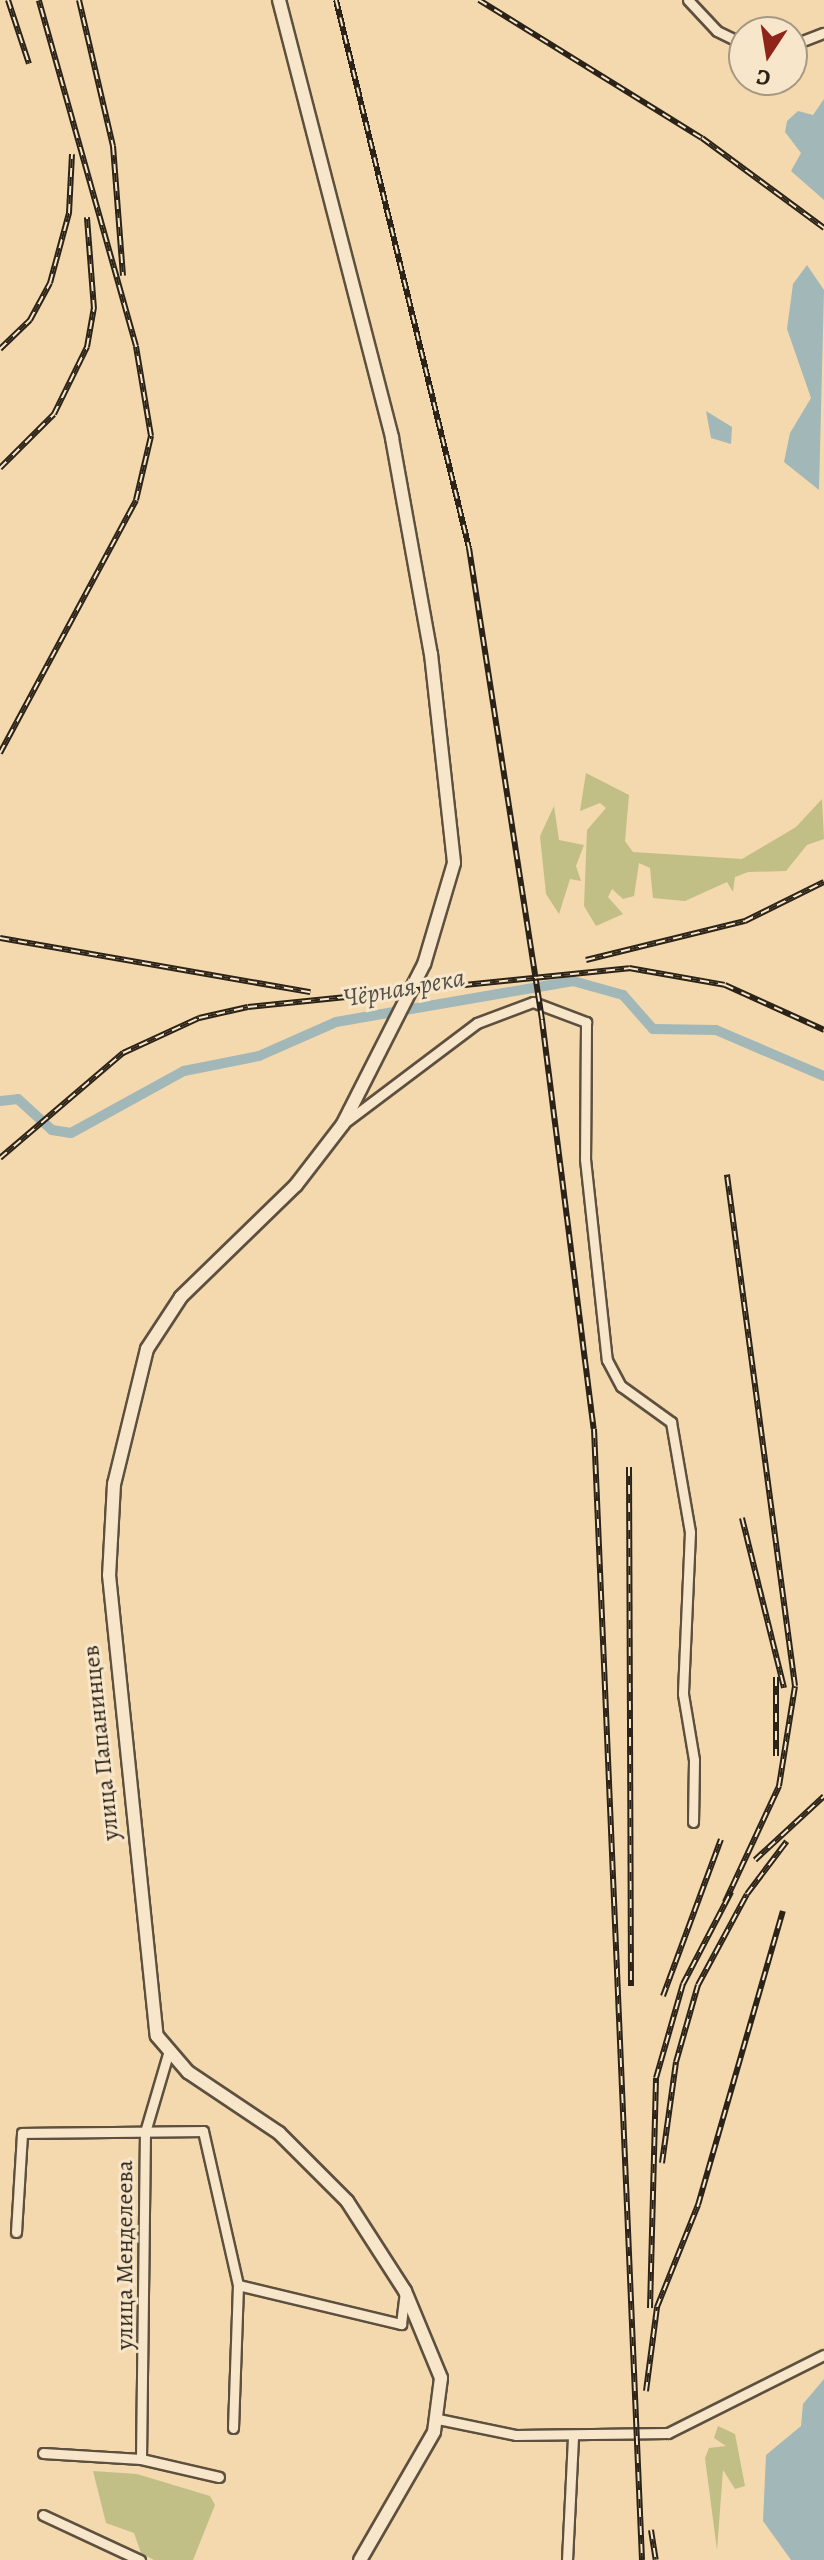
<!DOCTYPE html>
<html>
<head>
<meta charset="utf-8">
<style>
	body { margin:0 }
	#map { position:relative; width:824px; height:2560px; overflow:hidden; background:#f4d9ae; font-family:Alegreya,serif }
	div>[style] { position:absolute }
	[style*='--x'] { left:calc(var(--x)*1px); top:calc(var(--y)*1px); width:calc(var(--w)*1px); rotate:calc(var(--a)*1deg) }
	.green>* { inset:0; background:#c1be86 }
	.water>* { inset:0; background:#a2b7b7 }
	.canal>* { height:10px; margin:-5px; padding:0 5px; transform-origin:5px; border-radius:5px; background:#a2b7b7 }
	.roads { filter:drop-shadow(2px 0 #5d503e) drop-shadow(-2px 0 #5d503e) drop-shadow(0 2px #5d503e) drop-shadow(0 -2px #5d503e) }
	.minor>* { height:9px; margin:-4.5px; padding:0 4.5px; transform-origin:4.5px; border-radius:4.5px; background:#f8e6ca }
	.secondary>* { height:12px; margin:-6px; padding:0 6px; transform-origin:6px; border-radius:6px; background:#f8e6ca }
	.rail>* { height:6px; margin-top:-3px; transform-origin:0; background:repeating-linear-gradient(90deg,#f8e6ca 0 9px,#2b2318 0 18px); box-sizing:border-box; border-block:2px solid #2b2318 }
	span { translate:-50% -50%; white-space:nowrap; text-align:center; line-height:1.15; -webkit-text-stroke:6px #f8e6ca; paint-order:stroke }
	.street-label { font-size:24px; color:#2b2318 }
	.water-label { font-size:26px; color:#4f4f48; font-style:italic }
	.north { position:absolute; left:728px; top:16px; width:80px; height:80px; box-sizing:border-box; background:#f8e6ca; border:2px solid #a69883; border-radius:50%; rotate:192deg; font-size:22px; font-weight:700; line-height:32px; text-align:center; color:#2b2318 }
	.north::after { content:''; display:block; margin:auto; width:28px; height:36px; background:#8f2418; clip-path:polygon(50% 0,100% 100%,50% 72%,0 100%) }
</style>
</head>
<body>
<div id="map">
	<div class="green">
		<div style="clip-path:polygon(586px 773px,629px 795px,625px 841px,633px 852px,742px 859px,796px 827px,822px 799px,824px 839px,807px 845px,786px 871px,748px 872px,735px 877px,733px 892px,727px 882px,685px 901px,653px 898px,650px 868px,639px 863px,634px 896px,623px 899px,612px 889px,608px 897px,623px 914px,596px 926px,584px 906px,587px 830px,606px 808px,600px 803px,580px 811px)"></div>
		<div style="clip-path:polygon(554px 806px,559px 840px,584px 845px,576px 866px,581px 881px,570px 879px,559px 914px,546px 894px,540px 836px)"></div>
		<div style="clip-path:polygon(718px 2426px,735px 2434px,745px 2486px,735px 2489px,723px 2470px,717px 2550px,705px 2458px,709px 2448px,726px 2446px,714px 2438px)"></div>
		<div style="clip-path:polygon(93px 2471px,137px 2474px,210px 2496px,215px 2505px,193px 2560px,154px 2560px,141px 2553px,134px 2533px,106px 2523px)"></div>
	</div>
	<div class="water">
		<div style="clip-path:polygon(824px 99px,824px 200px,791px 171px,801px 153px,785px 132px,787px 121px,798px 111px,813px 115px)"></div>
		<div style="clip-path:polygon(807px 265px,824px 290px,819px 490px,784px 462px,790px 433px,811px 398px,787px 329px,793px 284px)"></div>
		<div style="clip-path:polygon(706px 411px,732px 427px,731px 444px,711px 438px)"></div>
		<div style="clip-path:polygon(824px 2379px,824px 2560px,791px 2560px,763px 2521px,766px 2455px,801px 2426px,803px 2404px)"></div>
	</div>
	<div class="canal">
		<div style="--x:0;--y:1101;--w:18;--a:-6"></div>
		<div style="--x:18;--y:1099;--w:46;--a:42.4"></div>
		<div style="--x:52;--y:1130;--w:19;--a:9"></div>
		<div style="--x:71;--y:1133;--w:129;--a:-28.8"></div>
		<div style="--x:184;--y:1071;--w:76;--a:-11.3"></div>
		<div style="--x:259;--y:1056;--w:84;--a:-23.8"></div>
		<div style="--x:336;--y:1022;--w:241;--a:-9.8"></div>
		<div style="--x:573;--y:981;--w:52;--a:15.6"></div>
		<div style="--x:623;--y:995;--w:45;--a:48.6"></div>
		<div style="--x:653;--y:1029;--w:63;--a:0.9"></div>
		<div style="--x:716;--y:1030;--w:117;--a:23.1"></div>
	</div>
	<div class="roads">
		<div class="minor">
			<div style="--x:688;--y:0;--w:42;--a:46.9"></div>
			<div style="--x:717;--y:31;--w:30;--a:26"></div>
			<div style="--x:792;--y:45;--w:34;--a:-21"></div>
			<div style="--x:343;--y:1124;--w:168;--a:-37"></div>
			<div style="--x:477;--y:1023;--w:60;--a:-20.6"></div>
			<div style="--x:533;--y:1002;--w:57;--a:20.7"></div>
			<div style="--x:586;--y:1022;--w:137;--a:90.4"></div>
			<div style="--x:585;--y:1159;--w:202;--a:83.8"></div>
			<div style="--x:607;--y:1360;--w:30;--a:62"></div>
			<div style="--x:621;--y:1386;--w:62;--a:35.8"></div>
			<div style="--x:671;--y:1422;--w:112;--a:80.2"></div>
			<div style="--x:690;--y:1532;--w:162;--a:92.5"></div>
			<div style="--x:683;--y:1694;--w:67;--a:80.5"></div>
			<div style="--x:694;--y:1760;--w:62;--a:90.9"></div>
			<div style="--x:16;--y:2232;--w:99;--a:-86.5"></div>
			<div style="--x:22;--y:2133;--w:181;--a:-0.6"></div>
			<div style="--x:203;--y:2131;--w:158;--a:77.2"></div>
			<div style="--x:238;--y:2285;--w:143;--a:92"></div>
			<div style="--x:238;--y:2285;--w:168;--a:13.5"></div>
			<div style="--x:401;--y:2324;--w:32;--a:-83"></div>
			<div style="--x:438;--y:2419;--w:80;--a:11.6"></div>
			<div style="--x:516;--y:2435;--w:152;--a:-0.8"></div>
			<div style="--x:668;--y:2433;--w:174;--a:-26.6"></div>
			<div style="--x:43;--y:2453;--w:98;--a:3.5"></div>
			<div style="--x:141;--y:2459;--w:80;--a:13"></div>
			<div style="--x:141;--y:2459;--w:327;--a:-89.3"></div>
			<div style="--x:145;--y:2132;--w:81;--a:-73.6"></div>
			<div style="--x:43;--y:2515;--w:107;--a:24.9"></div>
			<div style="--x:567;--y:2560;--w:124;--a:-87.2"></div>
		</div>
		<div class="secondary">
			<div style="--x:279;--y:0;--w:452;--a:75.5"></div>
			<div style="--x:392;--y:438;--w:219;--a:79.8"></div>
			<div style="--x:431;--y:654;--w:210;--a:83.7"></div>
			<div style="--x:454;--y:863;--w:105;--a:106.5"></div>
			<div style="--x:424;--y:964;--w:179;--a:116.9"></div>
			<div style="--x:343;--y:1124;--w:77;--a:127.6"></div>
			<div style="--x:296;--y:1185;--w:161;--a:135.8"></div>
			<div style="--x:181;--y:1297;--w:62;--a:123.2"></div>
			<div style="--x:147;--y:1349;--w:139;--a:103.7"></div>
			<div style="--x:114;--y:1484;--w:91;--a:93.1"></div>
			<div style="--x:109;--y:1575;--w:463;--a:84.1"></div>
			<div style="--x:157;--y:2036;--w:48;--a:49.3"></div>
			<div style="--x:188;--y:2072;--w:110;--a:33.8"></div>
			<div style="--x:279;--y:2133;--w:96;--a:45"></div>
			<div style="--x:347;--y:2201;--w:107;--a:57.2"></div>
			<div style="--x:405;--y:2291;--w:94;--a:67.5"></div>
			<div style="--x:441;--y:2378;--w:54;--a:97.4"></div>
			<div style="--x:434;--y:2432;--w:148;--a:120"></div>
		</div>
	</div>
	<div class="rail">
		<div style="--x:8;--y:0;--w:67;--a:71.8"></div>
		<div style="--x:79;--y:0;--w:150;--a:76.9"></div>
		<div style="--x:113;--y:146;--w:130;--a:85.6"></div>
		<div style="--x:336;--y:0;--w:564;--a:76.36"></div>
		<div style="--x:469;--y:548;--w:478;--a:81.2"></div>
		<div style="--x:542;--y:1020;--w:412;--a:82.8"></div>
		<div style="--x:594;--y:1429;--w:1132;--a:87.57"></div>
		<div style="--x:479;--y:0;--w:262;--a:31.8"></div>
		<div style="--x:702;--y:138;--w:152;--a:36.4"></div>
		<div style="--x:0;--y:349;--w:42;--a:-44"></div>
		<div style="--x:30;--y:320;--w:42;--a:-61.6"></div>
		<div style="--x:50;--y:283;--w:73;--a:-74.8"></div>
		<div style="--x:69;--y:213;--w:59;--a:-87.1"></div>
		<div style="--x:0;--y:468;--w:76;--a:-45"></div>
		<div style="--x:54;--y:414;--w:75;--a:-63.8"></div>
		<div style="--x:87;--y:347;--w:39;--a:-80"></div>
		<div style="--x:94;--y:309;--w:92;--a:-94.4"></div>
		<div style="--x:0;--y:753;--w:287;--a:-61.7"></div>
		<div style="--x:136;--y:500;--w:66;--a:-76.8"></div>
		<div style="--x:151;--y:436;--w:91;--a:-99.5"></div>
		<div style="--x:136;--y:346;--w:359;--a:-105.7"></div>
		<div style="--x:0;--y:938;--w:315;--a:9.9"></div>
		<div style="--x:586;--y:960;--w:164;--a:-13.8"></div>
		<div style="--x:745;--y:921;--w:88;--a:-26.3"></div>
		<div style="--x:0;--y:1158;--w:162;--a:-40.5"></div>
		<div style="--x:123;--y:1053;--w:84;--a:-24.7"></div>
		<div style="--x:199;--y:1018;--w:50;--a:-12.7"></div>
		<div style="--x:248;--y:1007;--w:383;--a:-5.8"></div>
		<div style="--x:629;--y:968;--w:97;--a:10"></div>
		<div style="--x:725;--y:985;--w:109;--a:24.4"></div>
		<div style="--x:629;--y:1467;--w:519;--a:89.78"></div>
		<div style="--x:742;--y:1518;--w:175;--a:76.1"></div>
		<div style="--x:776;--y:1677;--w:79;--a:90"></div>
		<div style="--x:755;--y:1860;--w:94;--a:-42.8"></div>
		<div style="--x:725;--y:1902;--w:128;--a:-65"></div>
		<div style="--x:779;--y:1786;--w:101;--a:-80.9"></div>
		<div style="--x:795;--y:1686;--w:516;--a:-97.58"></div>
		<div style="--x:663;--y:1996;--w:167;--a:-69.7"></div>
		<div style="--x:662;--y:2163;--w:102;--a:-82.1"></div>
		<div style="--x:676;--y:2062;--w:80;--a:-74.1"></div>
		<div style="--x:698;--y:1985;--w:103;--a:-61.7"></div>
		<div style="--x:747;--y:1894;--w:66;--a:-53"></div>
		<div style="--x:650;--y:2308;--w:230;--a:-88.5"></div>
		<div style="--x:656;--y:2078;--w:98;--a:-74"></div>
		<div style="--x:683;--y:1984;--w:104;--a:-62.4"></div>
		<div style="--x:646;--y:2391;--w:85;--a:-82.5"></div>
		<div style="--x:657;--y:2307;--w:110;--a:-68.1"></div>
		<div style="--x:698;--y:2205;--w:306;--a:-73.9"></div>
		<div style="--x:651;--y:2530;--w:30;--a:81"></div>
	</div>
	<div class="street-label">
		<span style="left:101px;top:1743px;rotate:-96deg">улица Папанинцев</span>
		<span style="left:125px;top:2255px;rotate:-90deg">улица Менделеева</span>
	</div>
	<div class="water-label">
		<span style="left:404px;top:988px;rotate:-10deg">Чёрная река</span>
	</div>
	<div class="north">С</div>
</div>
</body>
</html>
